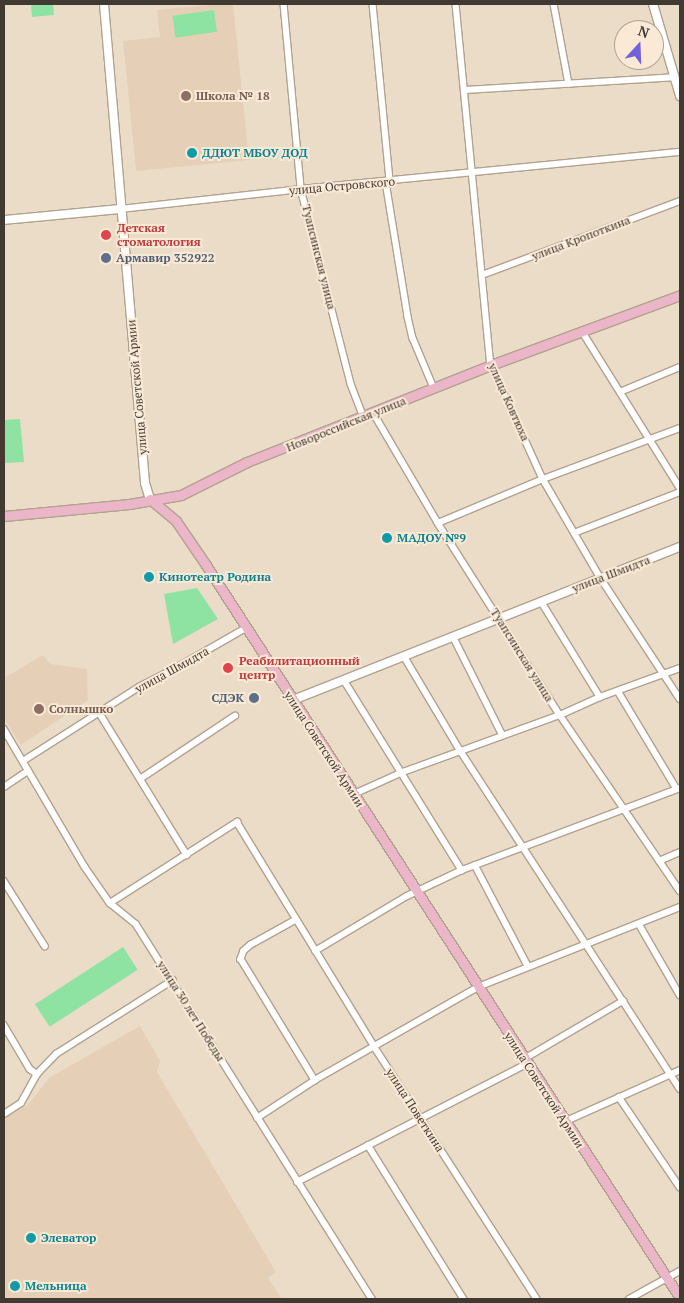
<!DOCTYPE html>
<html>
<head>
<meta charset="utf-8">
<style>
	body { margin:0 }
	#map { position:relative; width:684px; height:1303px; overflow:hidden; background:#ebdcc8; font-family:"PT Serif",serif }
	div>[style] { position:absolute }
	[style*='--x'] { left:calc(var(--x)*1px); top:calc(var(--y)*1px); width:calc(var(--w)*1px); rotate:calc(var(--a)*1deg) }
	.built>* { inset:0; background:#e5d0b7 }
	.green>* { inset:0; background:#8ee3a3; transform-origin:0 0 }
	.roads { filter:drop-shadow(1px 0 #b1a290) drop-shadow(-1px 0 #b1a290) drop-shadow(0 1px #b1a290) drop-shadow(0 -1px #b1a290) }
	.street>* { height:5.5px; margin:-2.75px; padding:0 2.75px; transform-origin:2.75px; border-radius:2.75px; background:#fff }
	.secondary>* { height:8px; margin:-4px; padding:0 4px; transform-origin:4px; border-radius:4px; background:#fff }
	.primary>* { height:9px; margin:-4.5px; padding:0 4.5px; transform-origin:4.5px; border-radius:4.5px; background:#ebb6c7 }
	.dots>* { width:14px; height:14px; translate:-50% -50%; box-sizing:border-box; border:2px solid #f9e9d5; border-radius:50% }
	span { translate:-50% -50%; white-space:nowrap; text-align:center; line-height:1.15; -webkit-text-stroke:4px #f9e9d5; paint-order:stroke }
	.education-label { font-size:12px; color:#785e54; font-weight:700 }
	.left { translate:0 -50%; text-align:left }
	.culture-label { font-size:12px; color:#0d838f; font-weight:700 }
	.street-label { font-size:12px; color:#413a33 }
	.health-label { font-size:12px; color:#be3a42; font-weight:700 }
	.service-label { font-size:12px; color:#4e5e75; font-weight:700 }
	.right { translate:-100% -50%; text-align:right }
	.frame { position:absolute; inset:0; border:5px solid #413a33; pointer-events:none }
	.north { position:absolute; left:614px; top:20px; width:50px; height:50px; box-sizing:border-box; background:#f9e9d5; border:1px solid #afa394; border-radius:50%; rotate:20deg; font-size:14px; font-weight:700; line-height:20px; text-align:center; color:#413a33 }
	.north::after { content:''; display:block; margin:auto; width:18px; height:22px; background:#7161db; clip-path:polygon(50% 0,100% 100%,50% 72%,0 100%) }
</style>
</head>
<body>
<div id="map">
	<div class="built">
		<div style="clip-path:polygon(219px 4px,233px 4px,249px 160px,136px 171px,123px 41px,160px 37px,157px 10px)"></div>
		<div style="clip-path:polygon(43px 655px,50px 664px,87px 669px,88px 700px,21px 745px,4px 718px,4px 678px)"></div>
		<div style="clip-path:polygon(140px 1026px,160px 1061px,157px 1072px,276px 1272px,268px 1278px,282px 1299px,4px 1299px,4px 1116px,28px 1105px,49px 1078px)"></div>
	</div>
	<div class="green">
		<div style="clip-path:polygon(31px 4px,53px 4px,54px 15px,32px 17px)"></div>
		<div style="left:214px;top:10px;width:22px;height:42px;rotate:82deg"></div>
		<div style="clip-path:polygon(20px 419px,24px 462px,4px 463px,4px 420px)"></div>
		<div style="clip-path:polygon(197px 588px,218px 619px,173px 644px,164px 594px)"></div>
		<div style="left:123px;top:947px;width:27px;height:105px;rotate:57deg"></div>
	</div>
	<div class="roads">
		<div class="street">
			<div style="--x:284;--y:4;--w:186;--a:84.7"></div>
			<div style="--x:301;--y:189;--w:201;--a:75.6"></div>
			<div style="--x:351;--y:384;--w:34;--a:69"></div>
			<div style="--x:373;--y:4;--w:179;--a:84.5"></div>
			<div style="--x:456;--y:4;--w:363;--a:84.5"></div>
			<div style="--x:491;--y:365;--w:125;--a:65.5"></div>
			<div style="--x:543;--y:479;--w:113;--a:59.8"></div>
			<div style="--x:600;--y:577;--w:146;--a:56.7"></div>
			<div style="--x:554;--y:4;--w:81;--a:79.4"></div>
			<div style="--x:464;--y:90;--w:211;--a:-3.5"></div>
			<div style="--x:386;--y:182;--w:137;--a:80.7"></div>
			<div style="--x:408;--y:317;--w:22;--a:77"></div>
			<div style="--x:413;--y:338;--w:54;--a:67.2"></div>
			<div style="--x:121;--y:209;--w:181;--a:-6.3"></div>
			<div style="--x:301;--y:189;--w:381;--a:-5.6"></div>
			<div style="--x:482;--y:275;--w:211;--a:-20.5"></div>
			<div style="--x:582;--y:331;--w:185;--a:58"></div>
			<div style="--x:620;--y:392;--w:65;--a:-22.6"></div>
			<div style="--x:373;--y:412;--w:129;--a:59.6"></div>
			<div style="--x:438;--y:523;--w:227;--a:57.6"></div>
			<div style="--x:560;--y:715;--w:213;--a:55.7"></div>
			<div style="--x:438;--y:523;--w:114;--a:-22.7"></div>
			<div style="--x:543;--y:479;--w:146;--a:-20.4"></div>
			<div style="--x:574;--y:533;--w:114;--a:-21.1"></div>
			<div style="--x:541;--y:601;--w:113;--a:58.4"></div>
			<div style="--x:453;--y:636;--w:110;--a:63.4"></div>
			<div style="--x:404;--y:656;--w:109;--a:59.2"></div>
			<div style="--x:460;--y:750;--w:404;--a:57"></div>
			<div style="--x:344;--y:680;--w:224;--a:58.2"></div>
			<div style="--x:618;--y:691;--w:114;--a:59"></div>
			<div style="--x:99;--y:712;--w:168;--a:58.4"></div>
			<div style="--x:4;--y:729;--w:160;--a:59.6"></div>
			<div style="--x:85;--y:867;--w:44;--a:55.2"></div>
			<div style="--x:110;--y:903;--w:33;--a:39"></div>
			<div style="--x:136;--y:924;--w:443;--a:57.8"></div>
			<div style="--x:23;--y:761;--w:138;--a:-32.5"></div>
			<div style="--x:139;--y:687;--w:44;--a:-27.1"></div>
			<div style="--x:178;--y:667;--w:78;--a:-29.8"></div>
			<div style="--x:140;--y:779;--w:114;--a:-33.6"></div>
			<div style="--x:4;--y:787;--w:29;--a:-34"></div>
			<div style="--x:354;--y:794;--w:54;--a:-24.2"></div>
			<div style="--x:403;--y:772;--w:167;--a:-20"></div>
			<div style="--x:560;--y:715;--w:44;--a:-24.2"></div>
			<div style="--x:600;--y:697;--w:85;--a:-19.9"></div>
			<div style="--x:659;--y:861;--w:23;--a:-23"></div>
			<div style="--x:475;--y:865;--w:114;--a:62.3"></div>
			<div style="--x:4;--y:881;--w:77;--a:57.8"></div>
			<div style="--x:110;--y:903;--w:151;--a:-32.5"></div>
			<div style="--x:237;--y:822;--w:263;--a:58.5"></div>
			<div style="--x:374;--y:1046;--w:301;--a:57.2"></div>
			<div style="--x:296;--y:920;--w:51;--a:150.9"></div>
			<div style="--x:251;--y:945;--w:9;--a:139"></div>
			<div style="--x:244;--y:951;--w:9;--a:111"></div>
			<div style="--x:241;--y:959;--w:142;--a:58.6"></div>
			<div style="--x:639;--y:924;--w:82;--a:60"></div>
			<div style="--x:315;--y:951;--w:107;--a:-30.9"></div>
			<div style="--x:407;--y:896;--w:61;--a:-25.3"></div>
			<div style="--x:462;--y:870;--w:233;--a:-20.6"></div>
			<div style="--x:4;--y:1025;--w:51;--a:59.4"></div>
			<div style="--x:30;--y:1069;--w:9;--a:36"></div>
			<div style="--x:524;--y:1059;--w:115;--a:-30.4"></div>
			<div style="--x:619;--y:1097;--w:109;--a:55.9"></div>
			<div style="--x:4;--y:1114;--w:20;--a:-33"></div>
			<div style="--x:21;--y:1103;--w:33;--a:-61"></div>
			<div style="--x:37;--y:1074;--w:28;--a:-46"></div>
			<div style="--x:56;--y:1054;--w:138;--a:-32.3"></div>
			<div style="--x:257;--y:1118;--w:69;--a:-33.2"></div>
			<div style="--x:315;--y:1080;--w:188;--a:-29.7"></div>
			<div style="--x:478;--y:987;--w:217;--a:-21.6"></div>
			<div style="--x:564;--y:1122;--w:127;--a:-24.1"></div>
			<div style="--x:368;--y:1145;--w:181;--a:58.1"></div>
			<div style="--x:297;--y:1182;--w:259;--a:-27.2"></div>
			<div style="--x:629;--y:1299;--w:58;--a:-28.8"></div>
		</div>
		<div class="secondary">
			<div style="--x:104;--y:4;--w:481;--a:85.1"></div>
			<div style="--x:145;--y:483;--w:17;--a:73"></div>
			<div style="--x:653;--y:4;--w:96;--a:73.6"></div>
			<div style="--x:4;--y:220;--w:118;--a:-5.4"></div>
			<div style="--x:293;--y:700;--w:416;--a:-21.6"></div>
		</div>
		<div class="primary">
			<div style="--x:150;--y:499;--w:34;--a:40"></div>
			<div style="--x:176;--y:521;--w:53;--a:55.7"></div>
			<div style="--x:206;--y:565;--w:873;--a:57.11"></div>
			<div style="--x:4;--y:516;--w:126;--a:-5.5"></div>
			<div style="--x:129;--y:504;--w:53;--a:-9.8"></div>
			<div style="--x:181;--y:495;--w:74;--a:-26.6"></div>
			<div style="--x:247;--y:462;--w:263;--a:-21.7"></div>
			<div style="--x:491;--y:365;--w:202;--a:-20.3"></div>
		</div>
	</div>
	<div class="dots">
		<div style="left:186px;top:96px;background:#8d6e63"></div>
		<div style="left:192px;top:153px;background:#0f9aa8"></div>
		<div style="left:106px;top:235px;background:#e0444e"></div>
		<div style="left:106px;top:258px;background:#5c6f8a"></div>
		<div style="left:387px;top:538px;background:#0f9aa8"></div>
		<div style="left:149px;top:577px;background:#0f9aa8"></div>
		<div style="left:228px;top:668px;background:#e0444e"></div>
		<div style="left:254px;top:698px;background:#5c6f8a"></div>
		<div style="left:39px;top:709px;background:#8d6e63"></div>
		<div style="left:31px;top:1238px;background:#0f9aa8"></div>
		<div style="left:15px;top:1286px;background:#0f9aa8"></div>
	</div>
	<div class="education-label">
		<span class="left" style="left:196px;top:96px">Школа № 18</span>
		<span class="left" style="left:49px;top:709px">Солнышко</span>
	</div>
	<div class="culture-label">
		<span class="left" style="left:202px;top:153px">ДДЮТ МБОУ ДОД</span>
		<span class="left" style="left:397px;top:538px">МАДОУ №9</span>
		<span class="left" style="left:159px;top:577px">Кинотеатр Родина</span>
		<span class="left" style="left:41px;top:1238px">Элеватор</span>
		<span class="left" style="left:25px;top:1286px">Мельница</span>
	</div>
	<div class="street-label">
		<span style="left:342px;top:186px;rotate:-5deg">улица Островского</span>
		<span style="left:581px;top:238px;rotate:-21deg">улица Кропоткина</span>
		<span style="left:319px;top:257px;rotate:76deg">Туапсинская улица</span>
		<span style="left:137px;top:387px;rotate:-95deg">улица Советской Армии</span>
		<span style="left:509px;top:402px;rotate:66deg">улица Ковтюха</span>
		<span style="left:346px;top:424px;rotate:-22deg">Новороссийская улица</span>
		<span style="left:611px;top:574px;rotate:-21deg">улица Шмидта</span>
		<span style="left:522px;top:655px;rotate:58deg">Туапсинская улица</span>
		<span style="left:172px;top:670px;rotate:-29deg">улица Шмидта</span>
		<span style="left:324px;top:749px;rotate:57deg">улица Советской Армии</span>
		<span style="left:191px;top:1011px;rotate:58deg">улица 30 лет Победы</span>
		<span style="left:544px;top:1090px;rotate:57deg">улица Советской Армии</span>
		<span style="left:415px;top:1110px;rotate:57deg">улица Поветкина</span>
	</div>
	<div class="health-label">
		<span class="left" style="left:117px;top:235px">Детская<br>стоматология</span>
		<span class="left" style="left:239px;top:668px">Реабилитационный<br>центр</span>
	</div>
	<div class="service-label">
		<span class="left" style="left:116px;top:258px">Армавир 352922</span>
		<span class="right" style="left:244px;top:698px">СДЭК</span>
	</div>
	<div class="frame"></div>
	<div class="north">N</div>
</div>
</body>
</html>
